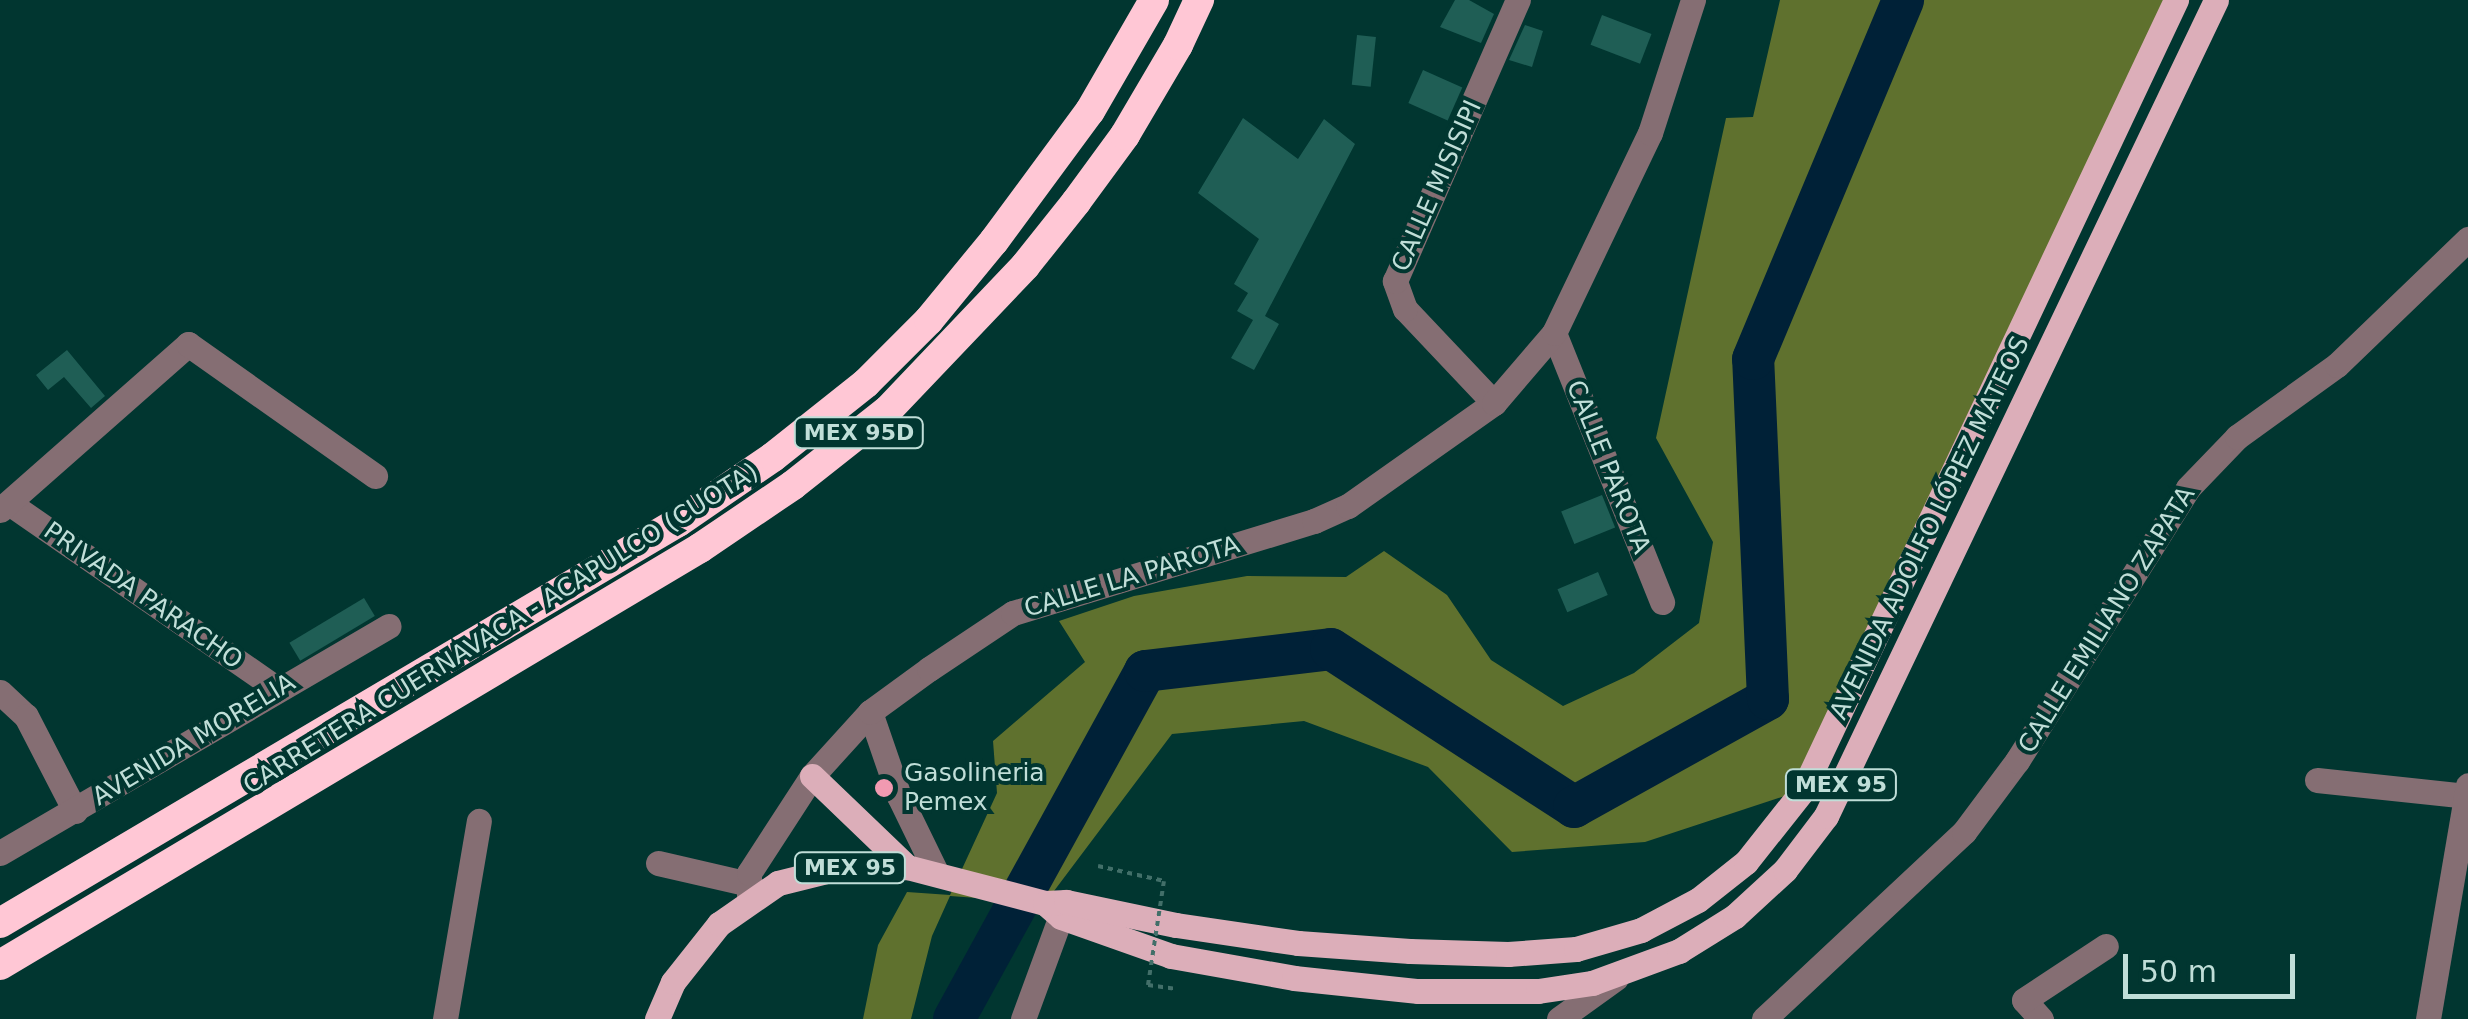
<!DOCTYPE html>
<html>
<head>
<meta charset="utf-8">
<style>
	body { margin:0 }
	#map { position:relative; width:2468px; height:1019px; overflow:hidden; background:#013630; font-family:"DejaVu Sans",sans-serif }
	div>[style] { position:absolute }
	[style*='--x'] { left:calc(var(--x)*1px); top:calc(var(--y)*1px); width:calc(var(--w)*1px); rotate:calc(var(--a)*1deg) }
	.forest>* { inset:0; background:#5f712e }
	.river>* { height:42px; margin:-21px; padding:0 21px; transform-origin:21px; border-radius:21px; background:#002137 }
	.building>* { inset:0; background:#1f5e55; transform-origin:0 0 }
	.path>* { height:4px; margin-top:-2px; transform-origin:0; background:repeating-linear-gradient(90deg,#426f69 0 5px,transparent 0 10px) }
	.minor>* { height:25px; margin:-12.5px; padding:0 12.5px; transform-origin:12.5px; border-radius:12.5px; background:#856e73 }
	.major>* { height:25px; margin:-12.5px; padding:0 12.5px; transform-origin:12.5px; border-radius:12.5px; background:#dcaeb9 }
	.highway>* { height:30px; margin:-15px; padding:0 15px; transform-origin:15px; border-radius:15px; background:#ffc7d5 }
	.path-bridge>* { height:4px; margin-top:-2px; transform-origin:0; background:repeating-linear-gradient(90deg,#426f69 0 5px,transparent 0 10px) }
	.dots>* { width:28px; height:28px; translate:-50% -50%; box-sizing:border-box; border:5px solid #013630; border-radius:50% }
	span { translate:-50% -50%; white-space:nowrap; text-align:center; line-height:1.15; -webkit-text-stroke:8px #013630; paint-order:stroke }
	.shield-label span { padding:2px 8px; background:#013630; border:2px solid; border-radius:8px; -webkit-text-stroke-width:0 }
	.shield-label { font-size:22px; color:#c0ded8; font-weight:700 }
	.street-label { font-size:25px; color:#c0ded8 }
	.poi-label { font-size:25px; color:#c0ded8 }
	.left { translate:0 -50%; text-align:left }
	.scale { position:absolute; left:2123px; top:954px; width:172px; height:45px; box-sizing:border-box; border:5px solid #c0ded8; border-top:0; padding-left:12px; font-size:30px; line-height:35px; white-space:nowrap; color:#c0ded8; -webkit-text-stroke:8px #013630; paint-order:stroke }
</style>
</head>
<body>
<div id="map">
	<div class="forest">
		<div style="clip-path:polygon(1780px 0,2176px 0,1803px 790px,1645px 842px,1512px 852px,1428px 767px,1304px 721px,1172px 734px,1045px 903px,950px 896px,932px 936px,911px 1019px,863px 1019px,878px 945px,907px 892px,950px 895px,997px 793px,993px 741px,1085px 662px,1059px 621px,1134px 596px,1247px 576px,1346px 577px,1384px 551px,1447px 595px,1491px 660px,1563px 706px,1634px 673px,1699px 623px,1713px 542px,1656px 438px,1726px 118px,1753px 117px)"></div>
	</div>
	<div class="river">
		<div style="--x:954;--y:1019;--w:397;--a:-61.2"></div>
		<div style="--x:1145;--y:671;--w:187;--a:-6.7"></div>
		<div style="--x:1331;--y:649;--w:290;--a:33"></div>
		<div style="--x:1574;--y:807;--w:222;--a:-29.1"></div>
		<div style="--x:1768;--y:699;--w:340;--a:-92.5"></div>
		<div style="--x:1753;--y:359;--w:389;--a:-67.3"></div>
	</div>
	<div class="building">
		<div style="clip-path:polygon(1455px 0,1469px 0,1494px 14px,1481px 43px,1440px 27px)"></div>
		<div style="left:1602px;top:15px;width:53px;height:32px;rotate:21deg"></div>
		<div style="clip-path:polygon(1525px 25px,1543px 31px,1532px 67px,1509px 60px)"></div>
		<div style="left:1357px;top:35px;width:19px;height:50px;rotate:6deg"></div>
		<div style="left:1423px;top:70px;width:43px;height:36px;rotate:24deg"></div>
		<div style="clip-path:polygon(1243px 118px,1298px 159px,1324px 119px,1355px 144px,1265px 316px,1279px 324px,1254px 370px,1231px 358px,1253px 320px,1237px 311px,1248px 293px,1234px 284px,1259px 239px,1198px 193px)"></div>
		<div style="clip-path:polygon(67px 350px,105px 396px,91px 408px,64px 377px,48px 390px,36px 375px)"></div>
		<div style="left:1602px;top:495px;width:35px;height:44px;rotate:68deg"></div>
		<div style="left:1598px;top:572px;width:25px;height:44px;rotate:67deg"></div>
		<div style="left:364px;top:598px;width:21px;height:87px;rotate:59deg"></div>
	</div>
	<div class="path">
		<div style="--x:1098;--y:866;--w:68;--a:12.8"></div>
		<div style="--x:1148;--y:985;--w:27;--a:8"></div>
	</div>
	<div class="minor">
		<div style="--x:1554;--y:333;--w:290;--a:68.1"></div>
		<div style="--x:1494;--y:403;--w:129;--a:-133.4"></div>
		<div style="--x:1405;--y:309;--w:30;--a:-110"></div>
		<div style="--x:1395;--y:281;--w:307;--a:-66.4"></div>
		<div style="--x:9;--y:503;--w:327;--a:34.7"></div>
		<div style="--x:0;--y:510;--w:251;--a:-41.4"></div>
		<div style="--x:188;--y:344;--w:229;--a:35.2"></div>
		<div style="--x:0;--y:692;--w:35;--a:43"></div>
		<div style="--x:26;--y:716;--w:107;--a:62.7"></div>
		<div style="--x:870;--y:712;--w:89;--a:71"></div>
		<div style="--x:899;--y:796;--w:87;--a:64"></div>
		<div style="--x:2317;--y:780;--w:150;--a:6.1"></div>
		<div style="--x:0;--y:853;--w:450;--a:-30.3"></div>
		<div style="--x:658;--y:863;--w:93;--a:13"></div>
		<div style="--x:749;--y:900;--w:27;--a:-90"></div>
		<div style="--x:749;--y:873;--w:116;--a:-57"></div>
		<div style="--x:812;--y:776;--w:86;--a:-47.8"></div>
		<div style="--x:870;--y:712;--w:73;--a:-36.1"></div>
		<div style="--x:929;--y:669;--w:101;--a:-33.7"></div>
		<div style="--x:1013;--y:613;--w:315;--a:-17"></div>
		<div style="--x:1314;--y:521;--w:37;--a:-24"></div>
		<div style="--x:1348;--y:506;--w:179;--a:-35.2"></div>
		<div style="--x:1494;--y:403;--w:92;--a:-49.4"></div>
		<div style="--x:1554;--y:333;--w:222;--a:-64.4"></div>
		<div style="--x:1650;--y:133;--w:140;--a:-72.1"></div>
		<div style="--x:445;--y:1019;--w:201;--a:-80.3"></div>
		<div style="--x:1023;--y:1019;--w:125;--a:-69.8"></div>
		<div style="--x:1559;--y:1019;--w:70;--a:-35.7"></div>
		<div style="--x:1764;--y:1019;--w:274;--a:-43.1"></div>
		<div style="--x:1964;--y:832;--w:89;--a:-53.3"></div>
		<div style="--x:2017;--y:761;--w:322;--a:-57.9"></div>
		<div style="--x:2188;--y:488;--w:71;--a:-46.1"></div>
		<div style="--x:2237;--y:437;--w:123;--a:-35.8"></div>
		<div style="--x:2337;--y:365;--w:182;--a:-43.9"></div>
		<div style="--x:2041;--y:1019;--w:25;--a:-132"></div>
		<div style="--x:2024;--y:1000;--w:98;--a:-33.4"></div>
		<div style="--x:2428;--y:1019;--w:237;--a:-80.3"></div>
	</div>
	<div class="major">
		<div style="--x:812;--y:776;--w:132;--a:43.8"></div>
		<div style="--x:1045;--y:903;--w:21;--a:41"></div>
		<div style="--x:1061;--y:917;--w:117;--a:19.5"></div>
		<div style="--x:1171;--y:956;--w:125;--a:10.1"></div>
		<div style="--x:1294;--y:978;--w:125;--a:6"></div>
		<div style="--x:1418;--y:991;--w:120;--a:0"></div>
		<div style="--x:1538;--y:991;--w:55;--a:-8.4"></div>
		<div style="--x:1592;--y:983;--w:93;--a:-20.2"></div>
		<div style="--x:1679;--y:951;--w:66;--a:-32"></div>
		<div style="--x:1735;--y:916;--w:68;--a:-42.6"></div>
		<div style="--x:1785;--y:870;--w:68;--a:-52.8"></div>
		<div style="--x:1826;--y:816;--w:904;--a:-64.45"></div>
		<div style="--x:657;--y:1019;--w:40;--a:-66.6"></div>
		<div style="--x:673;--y:982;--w:74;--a:-51.6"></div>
		<div style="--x:719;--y:924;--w:72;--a:-34.8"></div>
		<div style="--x:778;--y:883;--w:62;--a:-14"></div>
		<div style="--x:838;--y:868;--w:69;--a:-0.8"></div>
		<div style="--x:907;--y:867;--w:143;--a:14.6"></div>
		<div style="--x:1045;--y:903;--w:21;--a:-3"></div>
		<div style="--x:1066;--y:902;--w:112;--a:11.8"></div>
		<div style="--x:1176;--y:925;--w:123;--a:8.4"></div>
		<div style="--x:1298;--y:943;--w:112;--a:4.1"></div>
		<div style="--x:1410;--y:951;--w:98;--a:1.8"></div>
		<div style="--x:1508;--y:954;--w:68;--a:-4.2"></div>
		<div style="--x:1576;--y:949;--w:68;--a:-16.3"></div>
		<div style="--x:1641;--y:930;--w:64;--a:-27.8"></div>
		<div style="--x:1698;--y:900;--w:61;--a:-38.4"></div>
		<div style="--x:1746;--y:862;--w:92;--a:-51.6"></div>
		<div style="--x:1803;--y:790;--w:874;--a:-64.73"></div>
	</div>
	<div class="highway">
		<div style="--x:0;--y:923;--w:788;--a:-30.6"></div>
		<div style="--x:678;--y:522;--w:115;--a:-34.4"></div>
		<div style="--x:773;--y:457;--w:119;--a:-38.5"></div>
		<div style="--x:866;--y:383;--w:89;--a:-45"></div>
		<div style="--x:929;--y:320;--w:102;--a:-50.6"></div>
		<div style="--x:994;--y:241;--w:162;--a:-53.6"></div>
		<div style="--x:1090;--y:111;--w:128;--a:-60"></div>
		<div style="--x:0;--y:965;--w:815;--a:-30.78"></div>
		<div style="--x:700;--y:548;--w:112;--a:-34.1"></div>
		<div style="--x:793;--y:485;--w:121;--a:-38.3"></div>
		<div style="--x:888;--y:410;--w:199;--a:-46.4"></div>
		<div style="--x:1025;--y:266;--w:82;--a:-51.4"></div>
		<div style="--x:1076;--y:202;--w:83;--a:-53.8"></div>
		<div style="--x:1125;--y:135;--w:104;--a:-59.5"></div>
		<div style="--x:1178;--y:45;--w:50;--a:-65"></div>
	</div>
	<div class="path-bridge">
		<div style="--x:1148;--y:985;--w:105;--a:-81.3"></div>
	</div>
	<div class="dots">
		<div style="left:884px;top:788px;background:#f19ab1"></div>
	</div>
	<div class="shield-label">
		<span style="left:859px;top:433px">MEX 95D</span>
		<span style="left:1841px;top:785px">MEX 95</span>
		<span style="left:850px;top:868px">MEX 95</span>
	</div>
	<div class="street-label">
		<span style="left:1437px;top:186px;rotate:-66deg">CALLE MISISIPI</span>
		<span style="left:1608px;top:467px;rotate:68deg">CALLE PAROTA</span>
		<span style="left:1930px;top:528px;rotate:-64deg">AVENIDA ADOLFO LÓPEZ MATEOS</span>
		<span style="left:1132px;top:577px;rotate:-17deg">CALLE LA PAROTA</span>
		<span style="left:143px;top:596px;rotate:35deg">PRIVADA PARACHO</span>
		<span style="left:2107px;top:620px;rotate:-58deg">CALLE EMILIANO ZAPATA</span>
		<span style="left:501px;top:629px;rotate:-32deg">CARRETERA CUERNAVACA - ACAPULCO (CUOTA)</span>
		<span style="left:194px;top:740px;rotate:-31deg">AVENIDA MORELIA</span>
	</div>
	<div class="poi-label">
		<span class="left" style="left:904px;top:788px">Gasolineria<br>Pemex</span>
	</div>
	<div class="scale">50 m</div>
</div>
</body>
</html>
